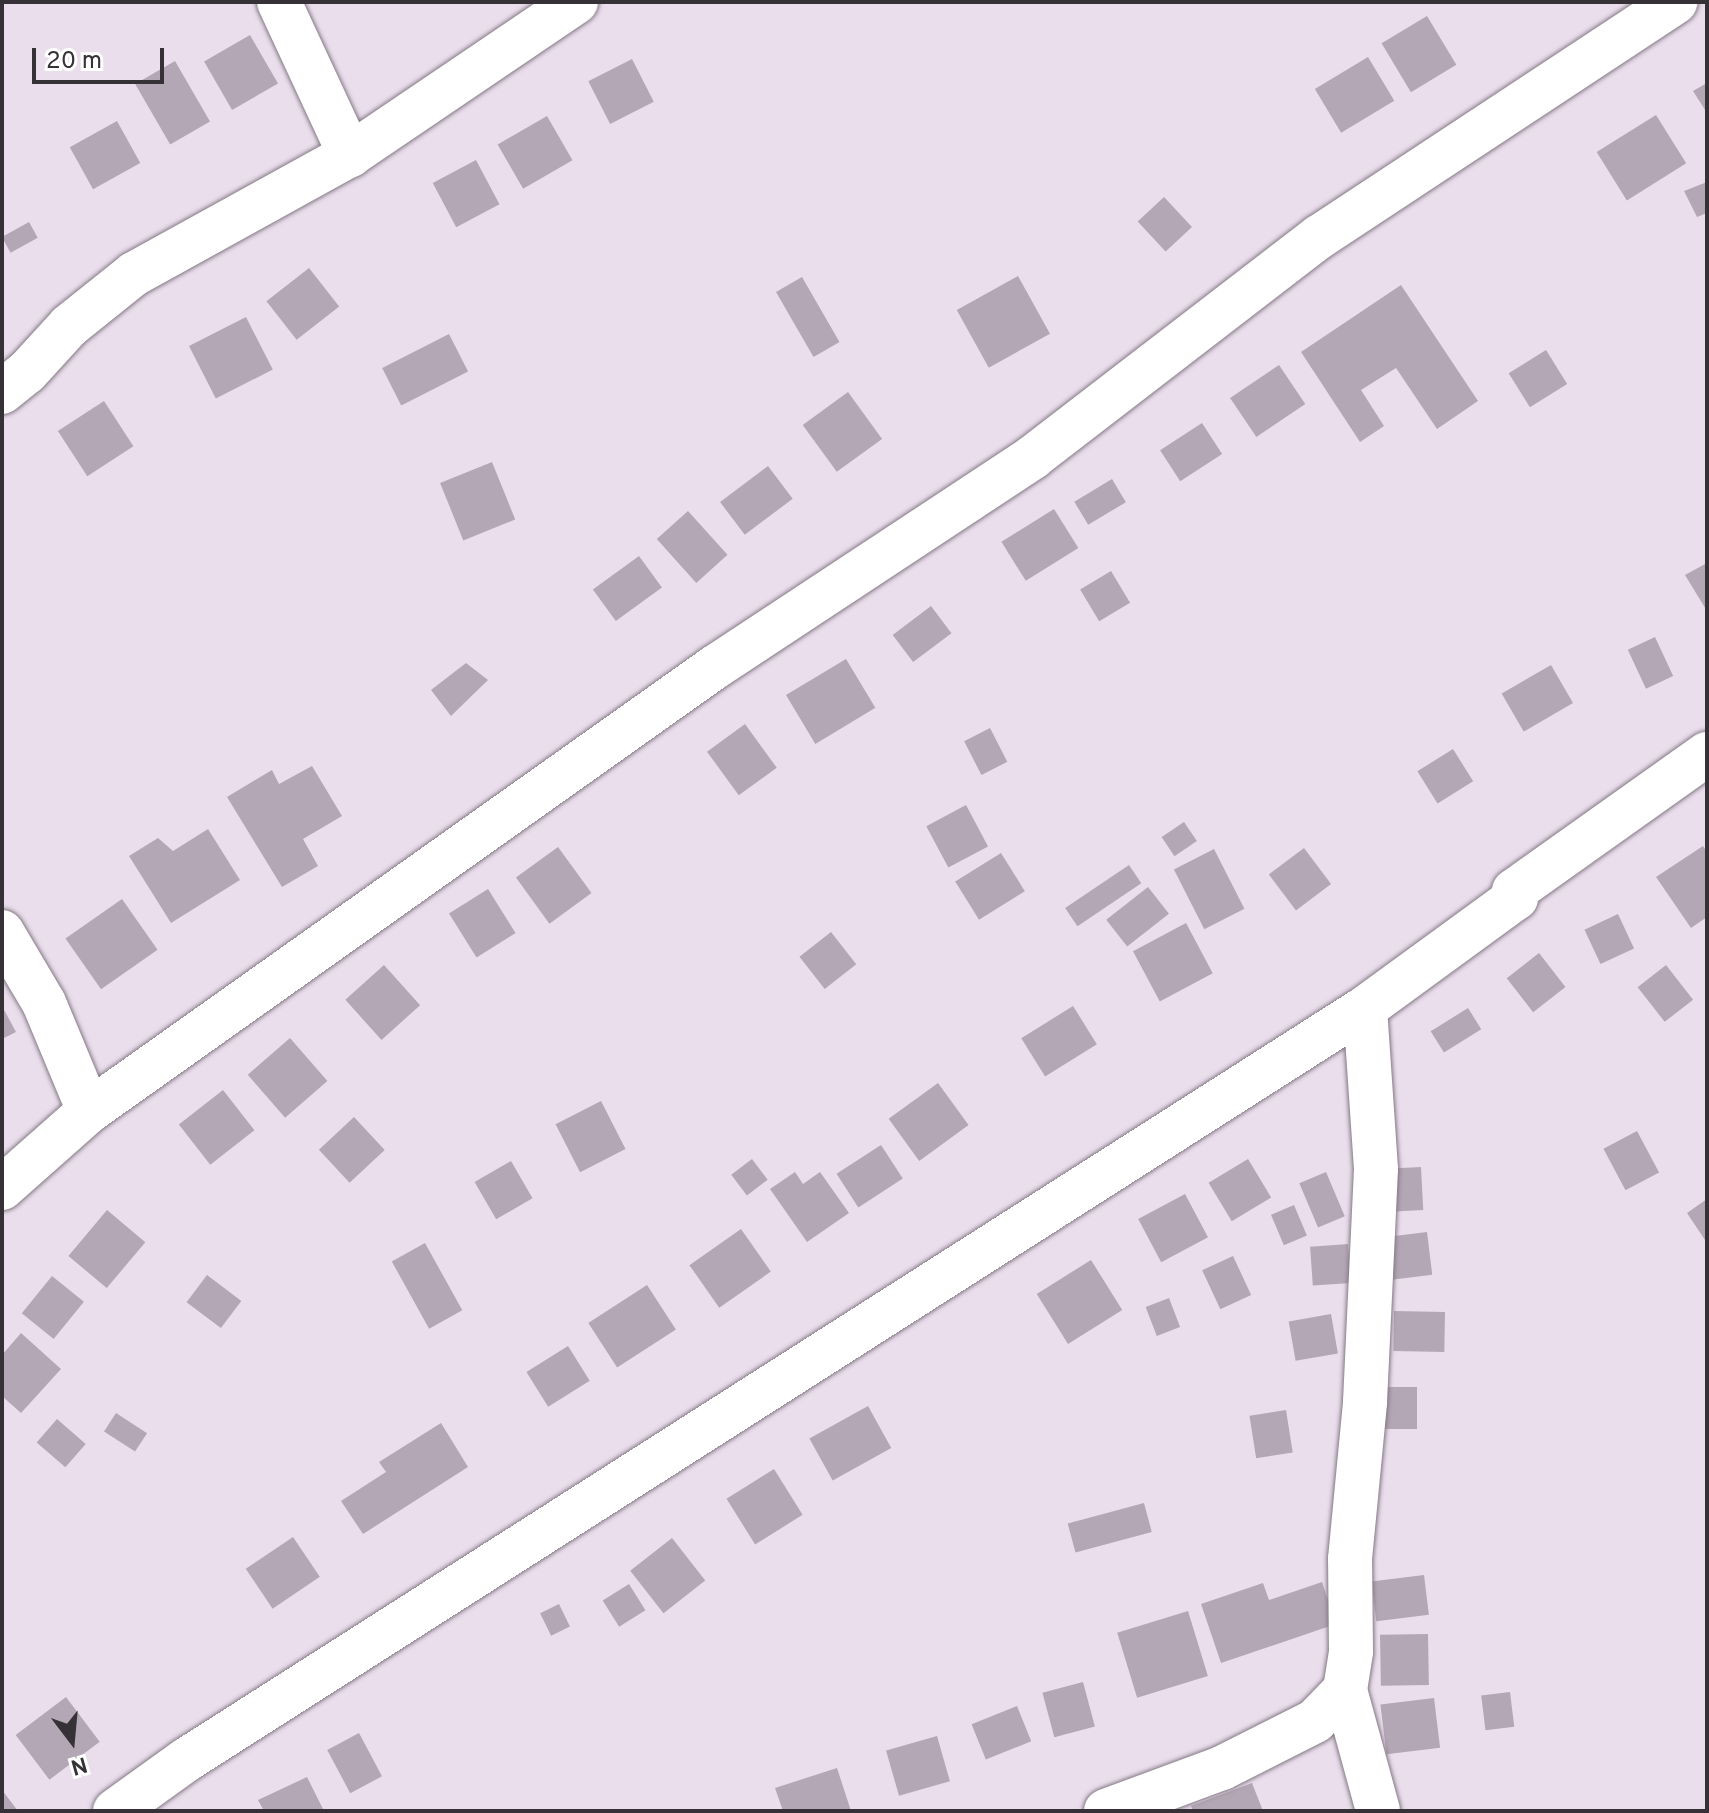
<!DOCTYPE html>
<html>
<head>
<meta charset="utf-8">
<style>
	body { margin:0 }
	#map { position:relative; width:1709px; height:1813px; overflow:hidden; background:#eadeec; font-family:Overpass,sans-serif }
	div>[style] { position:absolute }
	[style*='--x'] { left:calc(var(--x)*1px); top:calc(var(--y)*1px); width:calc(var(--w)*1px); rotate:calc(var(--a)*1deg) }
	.building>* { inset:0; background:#b4a7b5; transform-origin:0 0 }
	.roads { filter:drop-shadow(0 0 2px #847885) drop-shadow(0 0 2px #847885) }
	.street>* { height:44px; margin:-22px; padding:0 22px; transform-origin:22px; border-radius:22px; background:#fff }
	span { translate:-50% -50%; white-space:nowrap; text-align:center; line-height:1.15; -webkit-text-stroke:6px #fff; paint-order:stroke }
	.frame { position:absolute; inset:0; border:4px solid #363137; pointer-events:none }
	.north { position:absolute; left:32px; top:1701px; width:80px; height:80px; -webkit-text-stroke:6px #fff; paint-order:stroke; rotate:164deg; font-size:22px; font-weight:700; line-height:32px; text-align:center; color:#363137 }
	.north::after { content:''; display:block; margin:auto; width:28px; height:36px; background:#363137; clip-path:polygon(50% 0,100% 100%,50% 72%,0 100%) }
	.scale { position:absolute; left:32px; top:48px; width:132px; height:36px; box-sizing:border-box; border:4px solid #363137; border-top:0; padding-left:10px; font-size:24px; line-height:28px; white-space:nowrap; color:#363137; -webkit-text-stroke:6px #fff; paint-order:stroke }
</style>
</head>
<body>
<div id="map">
	<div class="building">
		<i style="left:1427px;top:16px;width:57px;height:53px;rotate:59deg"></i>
		<i style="left:250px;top:35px;width:56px;height:53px;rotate:60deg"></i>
		<i style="left:1368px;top:57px;width:51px;height:62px;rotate:59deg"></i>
		<i style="left:632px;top:59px;width:48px;height:49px;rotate:63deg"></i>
		<i style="left:175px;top:61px;width:70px;height:46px;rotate:60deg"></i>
		<i style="clip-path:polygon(1707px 83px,1707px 113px,1693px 91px)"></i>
		<i style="left:1656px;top:115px;width:57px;height:70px;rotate:58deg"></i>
		<i style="left:547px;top:116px;width:51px;height:57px;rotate:60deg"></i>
		<i style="left:117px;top:121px;width:48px;height:54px;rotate:61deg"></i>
		<i style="left:476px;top:160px;width:50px;height:49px;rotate:62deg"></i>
		<i style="clip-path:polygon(1707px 182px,1707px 213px,1697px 217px,1684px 191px)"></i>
		<i style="left:1164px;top:197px;width:41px;height:36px;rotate:47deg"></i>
		<i style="left:29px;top:222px;width:18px;height:31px;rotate:61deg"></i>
		<i style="left:309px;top:268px;width:49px;height:54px;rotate:52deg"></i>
		<i style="left:1018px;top:276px;width:66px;height:70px;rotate:61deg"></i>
		<i style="left:802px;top:277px;width:75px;height:30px;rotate:60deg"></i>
		<i style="clip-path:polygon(1401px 285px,1478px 401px,1437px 429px,1396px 368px,1361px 390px,1384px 426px,1360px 442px,1301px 352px)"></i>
		<i style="left:246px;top:317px;width:59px;height:64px;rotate:63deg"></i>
		<i style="left:449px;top:334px;width:42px;height:75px;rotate:63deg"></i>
		<i style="left:1546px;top:350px;width:40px;height:44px;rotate:58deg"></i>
		<i style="left:1279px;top:365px;width:47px;height:59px;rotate:56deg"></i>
		<i style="left:848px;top:392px;width:58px;height:56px;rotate:54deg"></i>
		<i style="left:104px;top:401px;width:54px;height:55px;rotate:57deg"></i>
		<i style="left:1202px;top:423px;width:37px;height:50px;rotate:57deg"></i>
		<i style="left:492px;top:462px;width:62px;height:56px;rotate:68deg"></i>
		<i style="left:768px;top:466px;width:41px;height:60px;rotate:53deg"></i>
		<i style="left:1112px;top:479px;width:27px;height:44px;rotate:59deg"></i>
		<i style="left:1054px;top:509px;width:46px;height:62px;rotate:58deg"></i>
		<i style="left:688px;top:511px;width:59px;height:42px;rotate:48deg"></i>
		<i style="left:639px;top:556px;width:39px;height:57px;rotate:54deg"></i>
		<i style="clip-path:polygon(1707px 563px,1707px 611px,1685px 575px)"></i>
		<i style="left:1111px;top:571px;width:37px;height:36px;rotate:59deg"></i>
		<i style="left:931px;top:606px;width:34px;height:48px;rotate:53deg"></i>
		<i style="left:1655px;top:637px;width:43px;height:30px;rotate:65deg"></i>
		<i style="left:846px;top:659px;width:57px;height:70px;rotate:59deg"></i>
		<i style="clip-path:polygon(466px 663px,488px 680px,451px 716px,431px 690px)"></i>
		<i style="left:1551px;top:665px;width:44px;height:57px;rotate:60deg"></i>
		<i style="left:745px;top:724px;width:54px;height:47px;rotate:54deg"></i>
		<i style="left:990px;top:728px;width:38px;height:29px;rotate:63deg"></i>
		<i style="left:1453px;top:749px;width:38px;height:42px;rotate:58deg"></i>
		<i style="clip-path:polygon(312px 766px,342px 816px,303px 839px,318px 866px,282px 887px,227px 797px,272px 770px,279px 784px)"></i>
		<i style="left:966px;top:805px;width:47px;height:45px;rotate:62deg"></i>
		<i style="left:1184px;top:822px;width:23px;height:27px;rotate:56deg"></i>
		<i style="clip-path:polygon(208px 829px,240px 880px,171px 923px,129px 856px,158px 838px,173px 851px)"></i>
		<i style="clip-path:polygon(1703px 846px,1707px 852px,1707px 917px,1691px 928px,1656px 877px)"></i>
		<i style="left:558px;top:847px;width:57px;height:52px;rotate:54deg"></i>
		<i style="left:1304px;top:848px;width:45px;height:44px;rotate:53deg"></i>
		<i style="left:1214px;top:849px;width:67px;height:45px;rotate:63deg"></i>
		<i style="left:1001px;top:853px;width:45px;height:54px;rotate:58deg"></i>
		<i style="left:1129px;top:865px;width:22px;height:77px;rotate:56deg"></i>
		<i style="left:1148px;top:887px;width:34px;height:53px;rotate:52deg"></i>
		<i style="left:488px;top:889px;width:52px;height:46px;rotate:58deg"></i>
		<i style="left:122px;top:899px;width:62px;height:69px;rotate:55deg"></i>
		<i style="left:1618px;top:914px;width:38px;height:37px;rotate:65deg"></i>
		<i style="left:1186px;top:923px;width:57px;height:60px;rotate:62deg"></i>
		<i style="left:831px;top:932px;width:41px;height:40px;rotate:52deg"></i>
		<i style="left:1539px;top:953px;width:43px;height:41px;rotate:52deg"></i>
		<i style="left:384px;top:965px;width:54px;height:52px;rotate:48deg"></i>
		<i style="left:1666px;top:965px;width:44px;height:36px;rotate:52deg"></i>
		<i style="clip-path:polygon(2px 1006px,16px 1032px,2px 1039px)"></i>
		<i style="left:1073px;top:1006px;width:45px;height:61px;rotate:58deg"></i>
		<i style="left:1468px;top:1008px;width:25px;height:44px;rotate:58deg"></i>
		<i style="left:290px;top:1038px;width:57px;height:56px;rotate:49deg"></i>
		<i style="left:938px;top:1083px;width:52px;height:61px;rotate:54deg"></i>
		<i style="left:223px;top:1090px;width:51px;height:56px;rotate:52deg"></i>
		<i style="left:601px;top:1101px;width:54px;height:51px;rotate:63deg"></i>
		<i style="left:354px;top:1117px;width:45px;height:48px;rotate:47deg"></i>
		<i style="left:1637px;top:1131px;width:47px;height:38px;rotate:62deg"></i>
		<i style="left:881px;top:1145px;width:40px;height:53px;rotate:57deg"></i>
		<i style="left:752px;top:1159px;width:26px;height:26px;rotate:53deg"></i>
		<i style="left:1248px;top:1159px;width:45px;height:46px;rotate:59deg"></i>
		<i style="left:511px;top:1161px;width:43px;height:42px;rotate:60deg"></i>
		<i style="left:1421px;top:1167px;width:43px;height:29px;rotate:87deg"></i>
		<i style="clip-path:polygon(795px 1172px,803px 1184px,820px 1172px,849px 1213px,807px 1242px,770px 1189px)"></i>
		<i style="left:1326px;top:1172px;width:48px;height:29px;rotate:67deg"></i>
		<i style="left:1185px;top:1194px;width:49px;height:53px;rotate:62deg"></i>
		<i style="clip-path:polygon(1707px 1199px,1707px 1243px,1687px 1213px)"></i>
		<i style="left:1294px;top:1205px;width:33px;height:25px;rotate:67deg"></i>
		<i style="left:107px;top:1210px;width:50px;height:60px;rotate:40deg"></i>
		<i style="left:741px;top:1229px;width:52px;height:63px;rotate:55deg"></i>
		<i style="left:1427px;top:1232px;width:43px;height:39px;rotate:83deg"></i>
		<i style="left:425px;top:1243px;width:77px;height:38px;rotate:61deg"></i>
		<i style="left:1348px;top:1244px;width:39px;height:38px;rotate:86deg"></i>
		<i style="left:1233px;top:1256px;width:43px;height:34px;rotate:65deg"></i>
		<i style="left:1091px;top:1260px;width:59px;height:64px;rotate:58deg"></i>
		<i style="left:207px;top:1275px;width:43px;height:34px;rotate:37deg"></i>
		<i style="left:52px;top:1276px;width:41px;height:48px;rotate:39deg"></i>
		<i style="left:647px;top:1285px;width:53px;height:70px;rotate:57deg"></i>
		<i style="left:1169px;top:1298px;width:31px;height:25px;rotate:69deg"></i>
		<i style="left:1394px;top:1311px;width:51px;height:40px;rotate:1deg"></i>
		<i style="left:1331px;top:1314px;width:40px;height:43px;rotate:80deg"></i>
		<i style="clip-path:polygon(21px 1333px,61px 1369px,21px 1413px,2px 1396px,2px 1355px)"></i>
		<i style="left:568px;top:1346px;width:41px;height:49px;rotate:58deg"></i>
		<i style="left:1385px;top:1387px;width:32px;height:42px"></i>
		<i style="left:868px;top:1406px;width:48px;height:67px;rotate:61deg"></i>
		<i style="left:1286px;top:1410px;width:43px;height:37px;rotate:81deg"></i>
		<i style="left:116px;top:1413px;width:37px;height:22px;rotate:33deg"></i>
		<i style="left:57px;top:1419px;width:38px;height:31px;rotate:41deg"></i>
		<i style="clip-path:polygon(441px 1423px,468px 1467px,363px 1534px,341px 1501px,386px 1472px,379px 1462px)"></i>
		<i style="left:774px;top:1469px;width:54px;height:56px;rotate:58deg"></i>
		<i style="left:1144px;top:1503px;width:30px;height:79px;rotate:75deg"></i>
		<i style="left:293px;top:1537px;width:48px;height:57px;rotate:56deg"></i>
		<i style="left:672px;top:1538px;width:54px;height:53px;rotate:52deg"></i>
		<i style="left:1424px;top:1575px;width:40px;height:53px;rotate:83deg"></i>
		<i style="clip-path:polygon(1322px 1582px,1336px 1624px,1221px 1663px,1201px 1604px,1263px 1583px,1269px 1600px)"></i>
		<i style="left:629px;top:1584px;width:31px;height:31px;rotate:58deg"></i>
		<i style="left:559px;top:1604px;width:25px;height:21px;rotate:64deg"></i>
		<i style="left:1188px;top:1611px;width:68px;height:74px;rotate:73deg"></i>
		<i style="left:1428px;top:1634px;width:51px;height:48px;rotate:89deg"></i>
		<i style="left:1083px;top:1682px;width:46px;height:42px;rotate:75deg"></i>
		<i style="left:1510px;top:1692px;width:35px;height:29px;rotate:83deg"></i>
		<i style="left:66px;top:1697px;width:56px;height:63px;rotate:53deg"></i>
		<i style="left:1434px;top:1698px;width:50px;height:54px;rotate:83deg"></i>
		<i style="left:1017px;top:1706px;width:38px;height:49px;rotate:68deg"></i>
		<i style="left:359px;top:1733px;width:49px;height:36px;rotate:62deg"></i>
		<i style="left:937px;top:1736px;width:47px;height:53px;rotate:74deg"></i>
		<i style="clip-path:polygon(837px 1768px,851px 1811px,783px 1811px,775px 1788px)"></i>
		<i style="clip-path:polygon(307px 1777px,324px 1811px,264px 1811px,258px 1800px)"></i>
		<i style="clip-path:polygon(1252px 1783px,1263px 1811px,1193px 1811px,1191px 1806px)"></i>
		<i style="clip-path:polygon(2px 1790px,18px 1811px,2px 1811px)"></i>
	</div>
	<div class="roads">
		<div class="street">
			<i style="--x:279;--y:2;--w:169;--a:65.1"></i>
			<i style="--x:2;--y:392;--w:32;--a:-39"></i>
			<i style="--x:27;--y:372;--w:62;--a:-47.6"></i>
			<i style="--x:69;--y:326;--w:83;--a:-38.7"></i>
			<i style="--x:134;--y:274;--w:247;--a:-28.9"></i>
			<i style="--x:350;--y:155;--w:273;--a:-34.1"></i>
			<i style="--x:2;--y:932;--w:82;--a:59.4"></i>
			<i style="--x:44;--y:1003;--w:117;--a:67.4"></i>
			<i style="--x:2;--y:1188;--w:116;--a:-41.5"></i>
			<i style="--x:89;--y:1111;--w:767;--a:-35.35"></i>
			<i style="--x:715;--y:667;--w:381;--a:-33.4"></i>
			<i style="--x:1033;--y:457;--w:361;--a:-37.6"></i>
			<i style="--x:1319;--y:237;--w:427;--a:-33.4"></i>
			<i style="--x:1345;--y:1690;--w:125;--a:74.7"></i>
			<i style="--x:115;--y:1811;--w:87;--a:-35.7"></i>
			<i style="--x:186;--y:1760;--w:1398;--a:-32.53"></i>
			<i style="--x:1365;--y:1008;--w:187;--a:-36.1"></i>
			<i style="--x:1516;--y:898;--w:7;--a:-106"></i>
			<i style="--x:1514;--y:891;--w:237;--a:-35.4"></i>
			<i style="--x:1106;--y:1811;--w:124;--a:-20.3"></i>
			<i style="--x:1222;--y:1768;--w:104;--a:-26.8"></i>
			<i style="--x:1315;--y:1721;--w:43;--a:-45.9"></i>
			<i style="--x:1345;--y:1690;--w:39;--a:-81"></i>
			<i style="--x:1351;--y:1651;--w:92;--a:-90.6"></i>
			<i style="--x:1350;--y:1559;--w:158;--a:-84.5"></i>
			<i style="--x:1365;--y:1402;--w:233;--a:-87.3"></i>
			<i style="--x:1376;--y:1169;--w:161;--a:-93.9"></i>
		</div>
	</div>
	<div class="frame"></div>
	<div class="north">N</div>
	<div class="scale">20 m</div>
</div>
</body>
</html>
